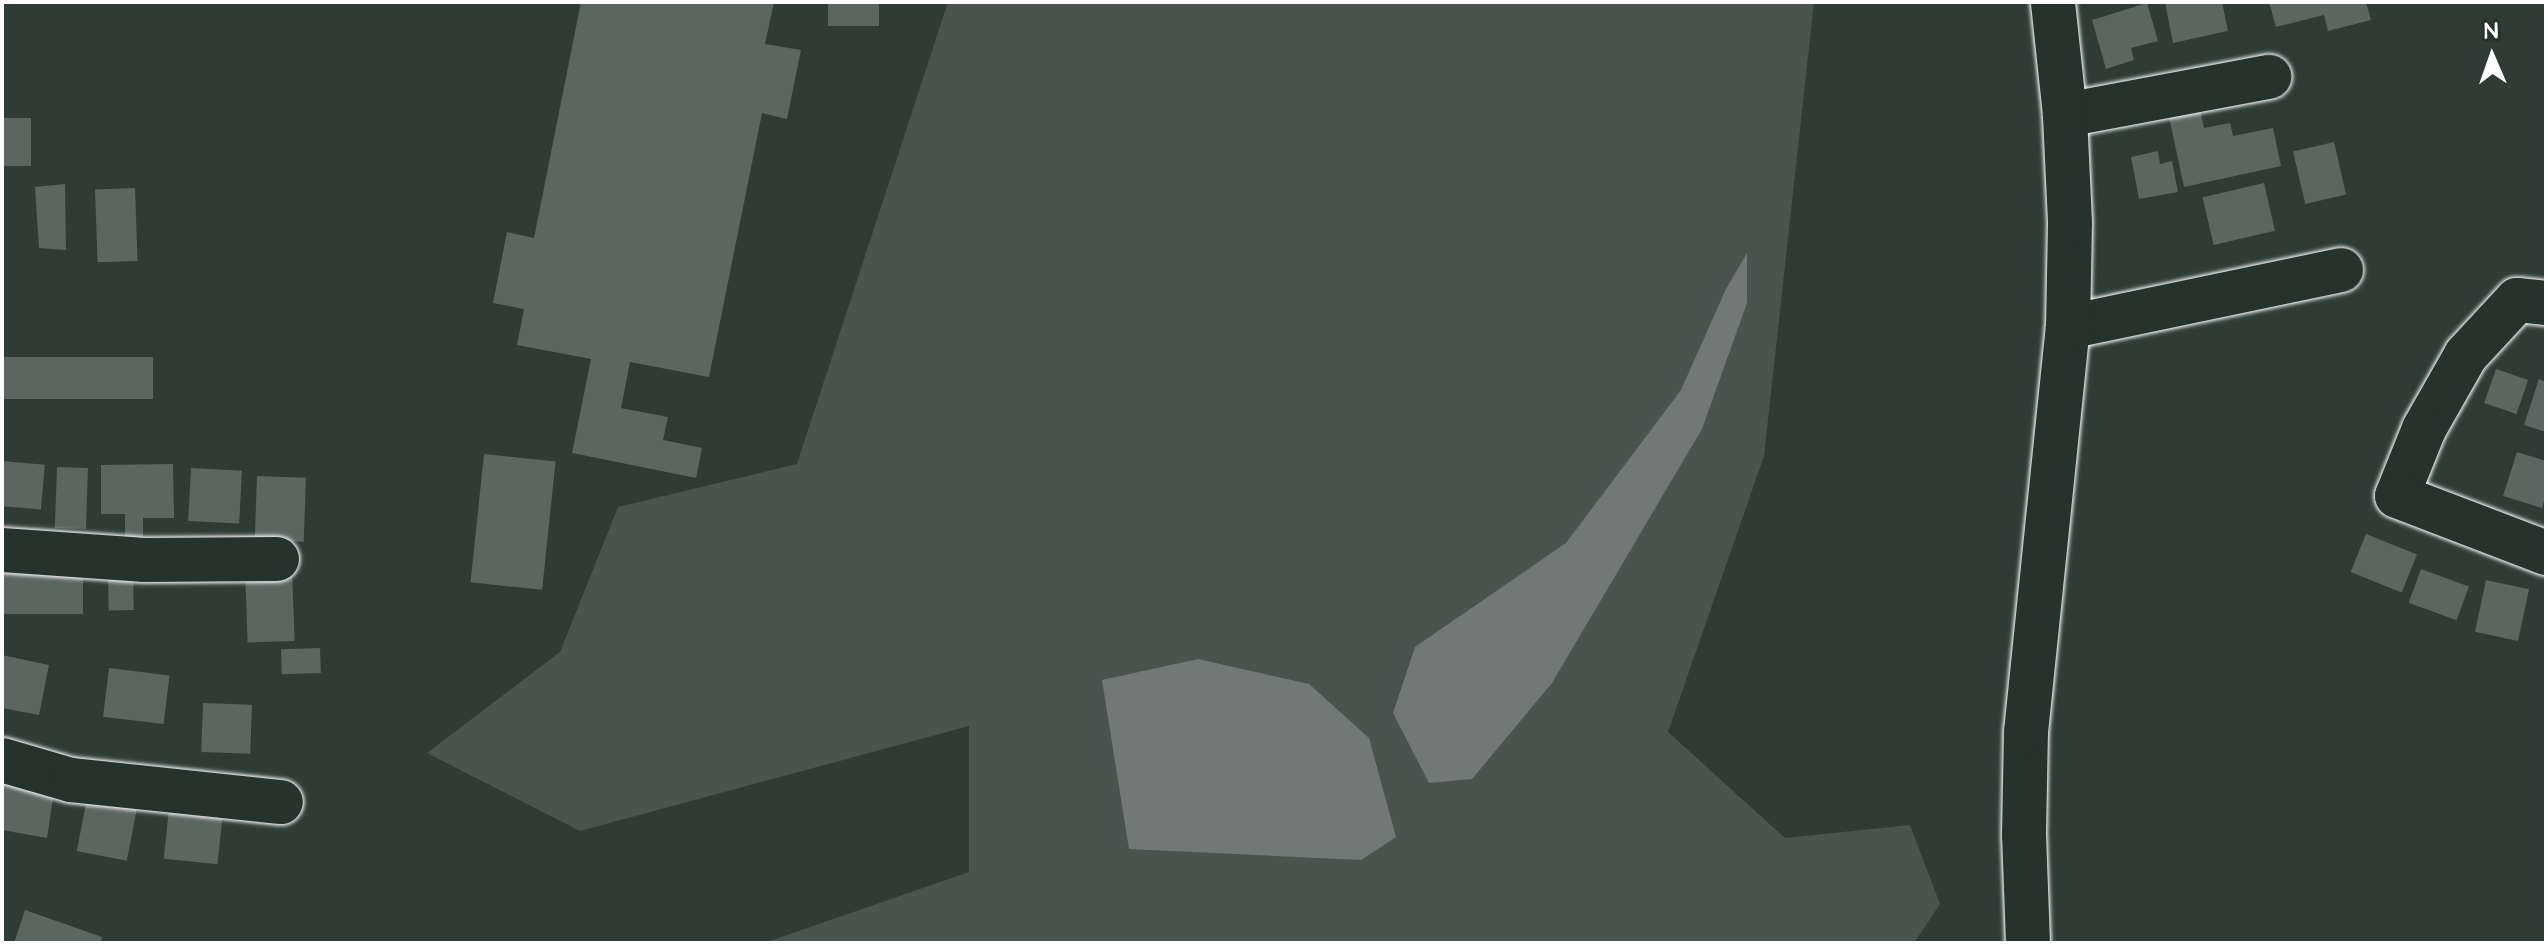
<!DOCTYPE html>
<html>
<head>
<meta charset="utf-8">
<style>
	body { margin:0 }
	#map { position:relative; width:2548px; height:945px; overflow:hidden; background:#2f3b35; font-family:"Architects Daughter",sans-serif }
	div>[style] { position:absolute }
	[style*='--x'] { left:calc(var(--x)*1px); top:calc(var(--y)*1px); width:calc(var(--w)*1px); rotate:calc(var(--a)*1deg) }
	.green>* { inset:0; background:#4a544f }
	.water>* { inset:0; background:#707975 }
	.building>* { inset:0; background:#5b6661; transform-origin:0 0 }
	.roads { filter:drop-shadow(0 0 2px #fff) drop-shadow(0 0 2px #fff) }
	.minor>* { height:44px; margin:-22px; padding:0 22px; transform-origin:22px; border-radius:22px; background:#26332d }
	span { translate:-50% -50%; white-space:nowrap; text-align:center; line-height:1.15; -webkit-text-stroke:8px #26332d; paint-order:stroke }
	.frame { position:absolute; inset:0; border:4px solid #fff; pointer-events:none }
	.north { position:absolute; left:2452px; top:16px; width:80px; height:80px; -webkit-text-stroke:6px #26332d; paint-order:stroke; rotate:358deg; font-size:22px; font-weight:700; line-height:32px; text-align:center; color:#fff }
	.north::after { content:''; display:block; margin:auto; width:28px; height:36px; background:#fff; clip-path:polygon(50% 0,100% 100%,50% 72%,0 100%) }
</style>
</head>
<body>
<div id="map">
	<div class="green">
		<i style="clip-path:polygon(948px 2px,1814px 2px,1764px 456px,1668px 732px,1785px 838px,1910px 825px,1940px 904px,1914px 943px,764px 943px,969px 872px,969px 726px,580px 831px,427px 753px,560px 652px,618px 507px,797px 464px)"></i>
	</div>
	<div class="water">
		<i style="clip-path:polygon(1747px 253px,1747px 303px,1702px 429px,1552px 683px,1472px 779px,1429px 783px,1393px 713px,1415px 647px,1566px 543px,1681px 390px,1726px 289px)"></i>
		<i style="clip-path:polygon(1198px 659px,1309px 684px,1369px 738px,1396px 837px,1361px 860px,1129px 849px,1102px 680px)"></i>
	</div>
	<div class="building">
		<i style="clip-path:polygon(581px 2px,774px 2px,765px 44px,801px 50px,787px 119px,762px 113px,709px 377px,630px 362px,621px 408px,668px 417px,663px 440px,702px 448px,696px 478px,572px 453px,591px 359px,517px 345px,524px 309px,493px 303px,507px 232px,534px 238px)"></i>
		<i style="left:828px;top:2px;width:51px;height:24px"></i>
		<i style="clip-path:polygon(2165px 2px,2222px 2px,2228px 31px,2173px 43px)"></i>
		<i style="clip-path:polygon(2269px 2px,2366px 2px,2371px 20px,2328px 31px,2324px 15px,2276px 27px)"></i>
		<i style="clip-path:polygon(2147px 3px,2158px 41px,2131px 48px,2134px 60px,2106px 69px,2092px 20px)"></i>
		<i style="clip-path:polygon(2200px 110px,2204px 128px,2230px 123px,2233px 136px,2273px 128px,2281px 166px,2184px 187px,2169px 117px)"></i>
		<i style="left:2px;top:118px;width:29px;height:48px"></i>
		<i style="left:2334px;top:142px;width:54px;height:42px;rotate:77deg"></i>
		<i style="clip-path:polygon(2158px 151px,2160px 164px,2172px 161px,2178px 192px,2139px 199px,2131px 157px)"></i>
		<i style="left:2264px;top:183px;width:49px;height:63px;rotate:77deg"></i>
		<i style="clip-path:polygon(65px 184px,66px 250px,39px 248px,35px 187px)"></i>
		<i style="left:135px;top:188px;width:73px;height:40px;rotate:88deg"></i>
		<i style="left:2px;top:357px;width:151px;height:42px"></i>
		<i style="left:2496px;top:369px;width:34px;height:36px;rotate:19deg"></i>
		<i style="clip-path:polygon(2539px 379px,2546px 382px,2546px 432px,2524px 425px)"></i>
		<i style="clip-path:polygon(2517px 452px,2546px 461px,2546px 494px,2542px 508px,2503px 496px)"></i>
		<i style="left:484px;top:454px;width:72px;height:129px;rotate:6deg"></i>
		<i style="left:2px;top:461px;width:43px;height:45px;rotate:5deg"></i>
		<i style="clip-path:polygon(173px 464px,174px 518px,143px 518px,143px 538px,125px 538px,125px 514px,101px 514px,101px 465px)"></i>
		<i style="left:57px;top:467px;width:31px;height:61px;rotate:2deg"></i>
		<i style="left:191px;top:468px;width:51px;height:53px;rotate:3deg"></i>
		<i style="left:257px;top:476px;width:49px;height:64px;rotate:2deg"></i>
		<i style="left:2366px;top:534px;width:55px;height:41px;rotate:22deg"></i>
		<i style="left:2px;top:567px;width:81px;height:47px"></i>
		<i style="left:292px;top:568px;width:73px;height:47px;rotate:88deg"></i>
		<i style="left:2421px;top:569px;width:51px;height:36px;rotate:20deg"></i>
		<i style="left:133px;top:570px;width:40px;height:25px;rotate:89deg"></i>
		<i style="left:2486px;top:580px;width:44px;height:53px;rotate:12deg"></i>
		<i style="left:320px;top:648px;width:25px;height:39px;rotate:88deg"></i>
		<i style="clip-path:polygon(2px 655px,49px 665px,39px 715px,2px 708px)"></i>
		<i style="left:109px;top:668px;width:61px;height:49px;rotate:7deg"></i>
		<i style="left:203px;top:703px;width:49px;height:49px;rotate:2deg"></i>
		<i style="clip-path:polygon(2px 783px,54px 792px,47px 838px,2px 830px)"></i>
		<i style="left:88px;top:793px;width:51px;height:59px;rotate:11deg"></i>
		<i style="left:169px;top:809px;width:54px;height:50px;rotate:6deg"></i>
		<i style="clip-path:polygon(25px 910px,102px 937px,100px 943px,14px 943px)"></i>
	</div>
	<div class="roads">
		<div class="minor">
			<i style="--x:2065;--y:115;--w:208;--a:-10.6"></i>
			<i style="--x:2546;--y:303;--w:29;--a:-174"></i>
			<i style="--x:2517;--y:300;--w:75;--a:132.8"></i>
			<i style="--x:2466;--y:355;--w:85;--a:119.6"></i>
			<i style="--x:2424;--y:429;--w:72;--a:111.9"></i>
			<i style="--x:2397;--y:496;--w:160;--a:20.9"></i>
			<i style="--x:2068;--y:327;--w:279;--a:-11.8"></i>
			<i style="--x:2;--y:550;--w:143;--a:4"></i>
			<i style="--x:145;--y:560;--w:132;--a:-0.4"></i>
			<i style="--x:2;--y:760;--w:72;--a:16.2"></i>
			<i style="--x:71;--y:780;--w:211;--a:6"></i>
			<i style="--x:2028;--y:943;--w:108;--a:-92.1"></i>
			<i style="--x:2024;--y:835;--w:103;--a:-88.9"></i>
			<i style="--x:2026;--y:732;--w:407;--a:-84.1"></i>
			<i style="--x:2068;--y:327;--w:105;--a:-88.9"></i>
			<i style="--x:2070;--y:222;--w:107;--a:-92.7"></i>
			<i style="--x:2065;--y:115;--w:114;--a:-96.1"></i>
		</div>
	</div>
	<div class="frame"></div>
	<div class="north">N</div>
</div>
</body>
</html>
